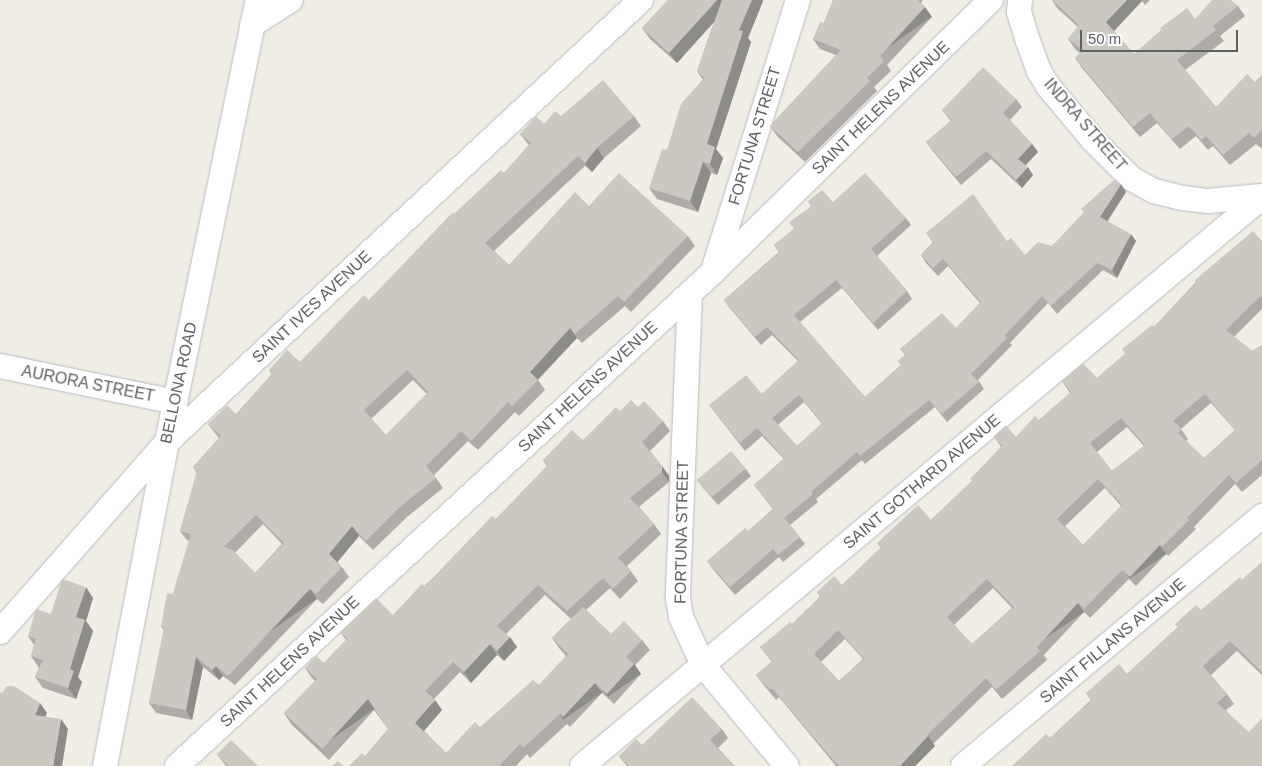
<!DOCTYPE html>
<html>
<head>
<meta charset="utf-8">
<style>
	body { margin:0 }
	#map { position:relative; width:1262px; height:766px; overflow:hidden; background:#f0eee5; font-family:Helvetica,sans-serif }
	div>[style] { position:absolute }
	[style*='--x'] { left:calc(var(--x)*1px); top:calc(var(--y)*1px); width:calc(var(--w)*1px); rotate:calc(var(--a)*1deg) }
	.roads { filter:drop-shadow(0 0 1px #b7bbc0) drop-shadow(0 0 1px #b7bbc0) }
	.minor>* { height:24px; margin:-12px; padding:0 12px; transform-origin:12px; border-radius:12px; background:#fff }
	.wall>* { inset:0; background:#afaca7 }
	.shaded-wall>* { inset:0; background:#8e8c88; transform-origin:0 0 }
	.building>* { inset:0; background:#cbc8c2; transform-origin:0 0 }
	span { translate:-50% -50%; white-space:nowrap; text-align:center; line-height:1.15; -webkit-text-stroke:4px #fff; paint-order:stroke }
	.street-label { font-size:16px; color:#5c6166 }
	.scale { position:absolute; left:1080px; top:30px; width:158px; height:22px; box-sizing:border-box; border:2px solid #5c6166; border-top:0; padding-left:6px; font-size:15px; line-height:18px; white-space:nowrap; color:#5c6166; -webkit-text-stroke:4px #fff; paint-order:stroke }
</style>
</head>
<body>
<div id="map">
	<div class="roads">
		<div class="minor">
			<i style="--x:1020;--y:0;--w:12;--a:95"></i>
			<i style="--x:1019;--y:12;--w:30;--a:73"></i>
			<i style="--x:1028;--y:41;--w:32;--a:70"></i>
			<i style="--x:1039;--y:71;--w:17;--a:59"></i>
			<i style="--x:1048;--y:86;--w:70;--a:50.2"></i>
			<i style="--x:1093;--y:140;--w:55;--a:45"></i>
			<i style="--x:1132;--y:179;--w:25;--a:29"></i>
			<i style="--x:1154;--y:191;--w:30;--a:14"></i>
			<i style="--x:1183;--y:198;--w:25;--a:7"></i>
			<i style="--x:1208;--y:201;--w:54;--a:-5.3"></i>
			<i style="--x:252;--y:25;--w:46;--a:-32.7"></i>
			<i style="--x:714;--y:268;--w:281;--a:-72.6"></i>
			<i style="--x:690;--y:293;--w:305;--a:92.3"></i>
			<i style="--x:678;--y:598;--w:19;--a:81"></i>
			<i style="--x:681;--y:617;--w:53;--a:65.4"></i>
			<i style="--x:703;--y:665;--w:131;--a:50.3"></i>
			<i style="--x:0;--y:366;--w:179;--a:11.6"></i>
			<i style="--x:0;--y:632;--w:253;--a:-48.7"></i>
			<i style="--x:167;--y:442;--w:648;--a:-43"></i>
			<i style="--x:105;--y:766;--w:330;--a:-79.2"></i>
			<i style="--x:167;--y:442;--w:451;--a:-78.4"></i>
			<i style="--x:177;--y:766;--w:729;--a:-42.66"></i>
			<i style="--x:713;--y:272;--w:389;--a:-44.4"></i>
			<i style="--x:582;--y:766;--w:887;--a:-39.92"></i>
			<i style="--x:963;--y:766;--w:390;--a:-39.9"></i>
		</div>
	</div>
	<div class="wall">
		<i style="clip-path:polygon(668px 0,762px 0,763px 1px,748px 38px,751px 42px,716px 149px,723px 158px,717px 175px,711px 173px,698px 212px,657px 199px,649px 188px,667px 150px,703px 80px,697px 71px,714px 22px,677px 63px,650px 39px,642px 28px)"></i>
		<i style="clip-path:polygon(833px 0,923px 0,921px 3px,932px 17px,887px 65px,891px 71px,874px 87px,877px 91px,805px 162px,777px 136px,770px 126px,836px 55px,820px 49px,813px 39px,824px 23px)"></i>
		<i style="clip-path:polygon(1052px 0,1150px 0,1145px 5px,1142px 1px,1114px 31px,1134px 54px,1195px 19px,1238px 6px,1245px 16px,1220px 36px,1224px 41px,1185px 70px,1216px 107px,1255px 82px,1262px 75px,1262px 147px,1261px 148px,1256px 144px,1230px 165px,1213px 146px,1208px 150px,1196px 136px,1180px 149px,1157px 123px,1140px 137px,1082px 68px,1075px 58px,1080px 53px,1075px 49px,1068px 39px,1078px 27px,1057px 8px)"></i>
		<i style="clip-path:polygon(1016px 99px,1022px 107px,1010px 120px,1032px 144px,1038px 152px,1025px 165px,1033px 175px,1022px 188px,991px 159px,961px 185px,932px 150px,926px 142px,951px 121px,942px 110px)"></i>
		<i style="clip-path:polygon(evenodd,561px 116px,634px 116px,641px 126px,604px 158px,592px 172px,585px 166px,494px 251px,509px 265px,589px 206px,688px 236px,695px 246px,631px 312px,625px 306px,582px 343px,577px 338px,538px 380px,545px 390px,519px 416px,515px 412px,478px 450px,468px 441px,434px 475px,443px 488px,407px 517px,373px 550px,359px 536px,337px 562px,342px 567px,349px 577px,323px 604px,317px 599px,235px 685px,223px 676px,219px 680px,203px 667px,192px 720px,156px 713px,149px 703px,164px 631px,161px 626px,173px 594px,189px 541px,187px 540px,180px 531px,197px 473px,193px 467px,219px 438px,215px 433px,208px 424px,236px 414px,272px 374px,269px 370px,300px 362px,369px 300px,454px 214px,504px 173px,529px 145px,520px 134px,561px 116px,413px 380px,427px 394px,386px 435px,371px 419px,413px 380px,561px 116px,263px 524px,282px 544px,255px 573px,235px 553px,263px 524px)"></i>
		<i style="clip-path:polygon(evenodd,1126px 192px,1107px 221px,1136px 241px,1117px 278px,1103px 270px,1057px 314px,1048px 303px,1010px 343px,1012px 345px,978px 380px,984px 389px,947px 422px,935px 407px,865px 464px,862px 460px,816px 499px,818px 502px,790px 525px,805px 544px,783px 562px,779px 557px,735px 595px,712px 568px,707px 561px,748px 531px,773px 509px,754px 485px,784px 459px,762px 436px,745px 451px,709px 405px,762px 394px,798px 361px,772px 335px,761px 345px,729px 307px,724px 300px,779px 252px,774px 245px,794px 229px,811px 206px,808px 201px,833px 202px,906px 218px,911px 225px,877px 256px,907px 291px,912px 299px,878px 330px,842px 288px,800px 322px,865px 397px,901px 365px,898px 361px,905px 355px,900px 349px,956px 328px,980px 303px,948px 266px,938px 276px,926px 263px,921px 255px,933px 242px,926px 233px,1007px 241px,1025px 255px,1052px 246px,1126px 192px,804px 402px,822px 424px,797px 446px,778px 425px,804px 402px)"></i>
		<i style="clip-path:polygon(evenodd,1262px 241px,1262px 309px,1234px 337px,1252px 351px,1262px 345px,1262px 475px,1242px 492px,1235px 484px,1194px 527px,1196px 529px,1168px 556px,1166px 554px,1136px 586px,1129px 579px,1090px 618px,1084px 612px,1044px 655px,1047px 660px,1002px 699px,992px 687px,933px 744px,935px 746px,915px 766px,836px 766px,779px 697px,776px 700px,763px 684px,756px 675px,772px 662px,760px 647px,792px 624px,820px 597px,817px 592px,842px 585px,881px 548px,877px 543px,931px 520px,972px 481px,1001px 447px,994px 436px,1016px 437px,1039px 420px,1070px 393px,1062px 381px,1097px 378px,1125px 354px,1154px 327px,1196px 282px,1195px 280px,1262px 241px,1211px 403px,1235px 430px,1204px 458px,1186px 441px,1188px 439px,1181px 429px,1211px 403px,1262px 241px,1127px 427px,1144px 446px,1112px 471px,1097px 452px,1127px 427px,1262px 241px,1105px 488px,1121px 506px,1083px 545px,1065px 526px,1105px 488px,1262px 241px,993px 588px,1012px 608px,972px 644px,954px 625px,993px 588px,1262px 241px,845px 639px,863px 659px,839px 681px,821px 662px,845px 639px)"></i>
		<i style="clip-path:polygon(evenodd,638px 407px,663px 421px,670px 431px,650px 451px,662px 466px,669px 476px,669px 482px,639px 507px,654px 524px,661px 534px,627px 566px,638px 581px,620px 599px,610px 588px,586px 610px,611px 634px,642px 640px,650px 650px,635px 665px,641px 674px,614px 704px,602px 693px,570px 727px,567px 724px,530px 758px,527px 754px,516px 766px,349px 766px,365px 756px,388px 729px,374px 710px,329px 760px,291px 724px,284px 713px,315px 681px,312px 678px,305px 668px,324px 663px,346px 640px,340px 632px,393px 615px,496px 519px,547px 466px,543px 460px,583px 440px,620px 411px,638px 407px,545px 595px,571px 619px,552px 638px,559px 648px,566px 656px,539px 685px,480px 727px,446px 753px,424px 731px,442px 710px,434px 699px,460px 672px,471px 683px,497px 655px,504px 661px,517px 647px,506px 634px,545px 595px)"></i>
		<i style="clip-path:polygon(746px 469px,751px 476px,718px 505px,703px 488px,698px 481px)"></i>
		<i style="clip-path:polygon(1262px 562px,1262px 675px,1237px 651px,1211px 675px,1227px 694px,1234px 704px,1226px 710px,1262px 766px,1050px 738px,1091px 700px,1086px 693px,1127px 674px,1178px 627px,1175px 624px,1201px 610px,1242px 580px)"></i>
		<i style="clip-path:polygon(93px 598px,86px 621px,93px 631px,78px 677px,82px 682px,76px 699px,43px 688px,35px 677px,39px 668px,31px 656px,34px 645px,28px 636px,51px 614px)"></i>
		<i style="clip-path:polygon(722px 729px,728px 738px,718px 748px,735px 766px,627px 766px,619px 756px,642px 745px)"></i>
		<i style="clip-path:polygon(217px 754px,258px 766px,226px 766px)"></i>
	</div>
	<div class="shaded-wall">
		<i style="clip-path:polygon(717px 0,731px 0,732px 2px,677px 63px,669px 53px)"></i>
		<i style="clip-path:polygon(752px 0,762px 0,763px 1px,748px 38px,751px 42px,716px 149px,723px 158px,717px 175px,710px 164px,707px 144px,739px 30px)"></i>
		<i style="clip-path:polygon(1127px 0,1141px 0,1142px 1px,1113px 32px,1106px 22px)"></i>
		<i style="left:925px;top:7px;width:12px;height:67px;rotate:55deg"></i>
		<i style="clip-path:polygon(1032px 144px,1038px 152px,1024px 167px,1018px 159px)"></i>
		<i style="clip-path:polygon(597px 148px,604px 158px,592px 172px,585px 163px)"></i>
		<i style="clip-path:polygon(703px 162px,711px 173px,698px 212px,690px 201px)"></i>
		<i style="clip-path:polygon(1028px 167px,1033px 175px,1022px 188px,1016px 180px)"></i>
		<i style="clip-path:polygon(1121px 184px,1126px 192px,1105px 225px,1100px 217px)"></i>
		<i style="clip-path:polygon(1131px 234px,1136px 241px,1117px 278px,1112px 270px)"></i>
		<i style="clip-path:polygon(570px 328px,577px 338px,536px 381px,530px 372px)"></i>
		<i style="clip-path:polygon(662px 466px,669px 476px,669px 482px,662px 472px)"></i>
		<i style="clip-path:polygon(352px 526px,359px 536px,336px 564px,329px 554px)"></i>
		<i style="left:1160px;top:545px;width:11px;height:44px;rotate:56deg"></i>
		<i style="clip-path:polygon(86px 587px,93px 598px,86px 621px,93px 631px,78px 677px,82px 682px,76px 699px,68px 688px,70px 669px,76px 617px)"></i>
		<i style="left:310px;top:589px;width:12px;height:120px;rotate:55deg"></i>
		<i style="left:1078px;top:603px;width:11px;height:60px;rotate:56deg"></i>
		<i style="clip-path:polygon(510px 637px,517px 647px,504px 661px,497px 651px)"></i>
		<i style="clip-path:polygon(490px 644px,497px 655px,471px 683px,464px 672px)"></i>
		<i style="clip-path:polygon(196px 657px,203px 667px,192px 720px,186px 710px)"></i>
		<i style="left:634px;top:664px;width:12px;height:40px;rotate:55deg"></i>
		<i style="clip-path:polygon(216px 666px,223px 676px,219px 680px,212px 670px)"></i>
		<i style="left:595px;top:683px;width:12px;height:47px;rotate:55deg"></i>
		<i style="left:368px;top:699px;width:12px;height:68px;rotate:55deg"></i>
		<i style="clip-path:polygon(435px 700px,442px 710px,422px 733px,415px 723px)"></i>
		<i style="clip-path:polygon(40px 703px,47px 713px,42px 725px,35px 715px)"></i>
		<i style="clip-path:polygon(61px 719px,68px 729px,62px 766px,53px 766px)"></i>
		<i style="clip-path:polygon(928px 736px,935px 746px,915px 766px,900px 766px)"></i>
	</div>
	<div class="building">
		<i style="clip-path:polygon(668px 0,717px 0,669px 53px,642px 28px)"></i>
		<i style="clip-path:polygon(722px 0,752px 0,739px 30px,743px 31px,707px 144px,715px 147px,710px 164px,703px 162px,690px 201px,649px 188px,662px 149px,667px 150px,681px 104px,704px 78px,697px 71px)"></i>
		<i style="clip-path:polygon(833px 0,918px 0,925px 7px,880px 56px,884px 61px,867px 78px,870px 81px,798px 152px,770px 126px,841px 50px,813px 39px,820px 22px,824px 23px)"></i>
		<i style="clip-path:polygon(1052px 0,1127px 0,1106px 22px,1134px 54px,1161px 30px,1160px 28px,1187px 8px,1195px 19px,1212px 0,1231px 0,1238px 6px,1213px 26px,1216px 30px,1177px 60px,1216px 107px,1247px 74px,1255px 82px,1262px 75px,1262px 130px,1254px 138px,1249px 133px,1223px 155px,1206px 136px,1201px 140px,1189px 126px,1172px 139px,1150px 113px,1133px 127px,1075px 58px,1083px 50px,1068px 39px,1079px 25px)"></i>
		<i style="clip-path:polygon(983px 67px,1016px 99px,1003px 113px,1032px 144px,1018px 159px,1028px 167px,1016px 180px,986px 151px,956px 177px,926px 142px,952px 120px,942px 110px)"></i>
		<i style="clip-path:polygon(evenodd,603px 80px,634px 116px,597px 148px,585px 163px,578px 156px,485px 243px,509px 265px,575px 192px,589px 206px,619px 173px,688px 236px,624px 302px,618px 296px,575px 334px,570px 328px,530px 372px,538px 380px,512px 406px,508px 402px,471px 441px,461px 431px,426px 466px,436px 478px,400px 507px,366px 541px,352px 526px,329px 554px,342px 567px,316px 594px,310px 589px,228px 676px,216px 666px,212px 670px,196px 657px,186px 710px,149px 703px,164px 627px,161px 626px,167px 593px,173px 594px,191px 534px,180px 531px,197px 471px,193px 467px,221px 436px,208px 424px,227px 405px,236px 414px,273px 373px,269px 370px,287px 350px,300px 362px,364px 295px,369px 300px,452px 213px,454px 214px,501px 170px,504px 173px,531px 143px,520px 134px,536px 116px,544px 124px,555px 111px,561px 116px,603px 80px,407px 370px,428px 392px,386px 435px,364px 410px,407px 370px,603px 80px,256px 515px,284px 543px,255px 573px,233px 550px,224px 547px,256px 515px)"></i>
		<i style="clip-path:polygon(evenodd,865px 173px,906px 218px,871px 249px,907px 291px,873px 323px,836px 280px,794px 315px,865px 397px,901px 365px,898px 361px,905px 355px,900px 349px,942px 313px,956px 328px,981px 302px,943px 259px,933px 268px,921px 255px,934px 242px,926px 233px,973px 194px,1007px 241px,1011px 238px,1025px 255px,1038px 242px,1052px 246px,1084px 212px,1081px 209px,1115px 179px,1121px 184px,1100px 217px,1131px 234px,1112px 270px,1097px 263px,1051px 306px,1042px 296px,1005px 335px,1007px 338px,971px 374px,979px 382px,942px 414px,929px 400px,860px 456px,857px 452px,811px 492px,813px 494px,784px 518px,800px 537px,778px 555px,773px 549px,730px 587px,707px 561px,745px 528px,748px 531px,774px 509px,754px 485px,784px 458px,757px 428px,740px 443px,709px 405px,746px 375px,762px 394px,799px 360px,767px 327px,755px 337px,724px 300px,780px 252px,774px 245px,794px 229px,789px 222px,812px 206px,808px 201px,822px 190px,833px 202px,865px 173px,799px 395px,822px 423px,797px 446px,772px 418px,799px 395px)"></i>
		<i style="clip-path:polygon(evenodd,1253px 231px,1262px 241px,1262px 299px,1260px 296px,1226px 330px,1252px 351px,1262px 345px,1262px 460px,1236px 483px,1229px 475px,1187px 518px,1189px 520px,1162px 547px,1160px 545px,1130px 577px,1122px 570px,1084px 609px,1078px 603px,1037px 647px,1040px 651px,996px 690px,986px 678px,927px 735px,928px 736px,900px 766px,839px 766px,833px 760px,772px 688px,770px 690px,756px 675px,772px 661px,760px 647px,790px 622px,792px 624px,821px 597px,817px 592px,834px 576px,842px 585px,881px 547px,877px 543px,918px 505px,931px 520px,972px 481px,970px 479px,1002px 446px,994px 436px,1006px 425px,1016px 437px,1035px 416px,1039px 420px,1071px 392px,1062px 381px,1083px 363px,1097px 378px,1125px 354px,1122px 349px,1152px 325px,1154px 327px,1197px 282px,1195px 280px,1253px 231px,1205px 394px,1235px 430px,1204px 458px,1178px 433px,1182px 429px,1173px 421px,1205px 394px,1253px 231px,1121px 418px,1145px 445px,1112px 471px,1090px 443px,1121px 418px,1253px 231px,1098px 479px,1122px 505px,1083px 545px,1057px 519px,1098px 479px,1253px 231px,987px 579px,1014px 607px,972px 644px,947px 617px,987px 579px,1253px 231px,838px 630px,864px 659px,839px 681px,814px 654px,838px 630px)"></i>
		<i style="clip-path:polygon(631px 400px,638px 407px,644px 401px,663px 421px,642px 442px,662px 466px,662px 472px,630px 498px,654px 524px,618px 558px,631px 571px,613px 589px,603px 578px,567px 611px,538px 585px,497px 626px,510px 637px,497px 651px,490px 644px,464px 672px,453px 662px,425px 691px,435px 700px,415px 723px,446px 753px,475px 722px,480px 727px,533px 680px,539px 685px,568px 654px,552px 638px,583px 607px,611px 634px,624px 621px,642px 640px,626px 657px,634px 664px,607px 694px,595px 683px,563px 717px,560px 714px,523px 748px,520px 744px,499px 766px,349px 766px,362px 753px,365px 756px,388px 729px,368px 699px,322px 749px,284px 713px,317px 679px,305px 668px,316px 656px,324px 663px,347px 639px,340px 632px,376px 598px,393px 615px,422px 584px,425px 586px,492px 516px,496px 519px,548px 465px,543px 460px,572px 430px,583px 440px,616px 407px,620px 411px)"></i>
		<i style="left:731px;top:451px;width:23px;height:45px;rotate:50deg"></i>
		<i style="clip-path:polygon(1262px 562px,1262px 672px,1230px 641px,1203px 666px,1227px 694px,1217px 703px,1249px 732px,1262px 718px,1262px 766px,1012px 766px,1046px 734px,1050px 738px,1092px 700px,1086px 693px,1119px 664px,1127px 674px,1178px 627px,1175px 624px,1196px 605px,1201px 610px,1240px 577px,1242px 580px)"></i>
		<i style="clip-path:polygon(62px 579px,86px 587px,76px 617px,85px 620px,70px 669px,74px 671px,68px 688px,35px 677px,43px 660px,31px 656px,36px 639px,28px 636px,36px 609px,51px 614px)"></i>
		<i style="clip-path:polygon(7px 686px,14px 686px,40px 703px,35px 715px,61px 719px,53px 766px,0 766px,0 692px,2px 693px)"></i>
		<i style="clip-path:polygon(692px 697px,722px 729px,710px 740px,735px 766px,629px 766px,619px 756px,636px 739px,642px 745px)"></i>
		<i style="clip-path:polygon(231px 740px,258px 766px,228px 766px,217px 754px)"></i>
		<i style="clip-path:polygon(338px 761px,343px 766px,332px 766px)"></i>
	</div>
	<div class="street-label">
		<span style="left:881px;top:108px;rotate:-44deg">SAINT HELENS AVENUE</span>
		<span style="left:1085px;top:125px;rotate:49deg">INDRA STREET</span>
		<span style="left:755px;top:136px;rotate:-73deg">FORTUNA STREET</span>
		<span style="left:312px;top:307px;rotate:-43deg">SAINT IVES AVENUE</span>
		<span style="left:179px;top:383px;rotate:-78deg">BELLONA ROAD</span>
		<span style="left:88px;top:384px;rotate:11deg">AURORA STREET</span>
		<span style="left:588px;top:387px;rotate:-43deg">SAINT HELENS AVENUE</span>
		<span style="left:922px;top:482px;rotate:-40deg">SAINT GOTHARD AVENUE</span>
		<span style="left:682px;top:532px;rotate:-89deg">FORTUNA STREET</span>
		<span style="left:1113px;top:641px;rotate:-40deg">SAINT FILLANS AVENUE</span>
		<span style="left:290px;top:662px;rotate:-43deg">SAINT HELENS AVENUE</span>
	</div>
	<div class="scale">50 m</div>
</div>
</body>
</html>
